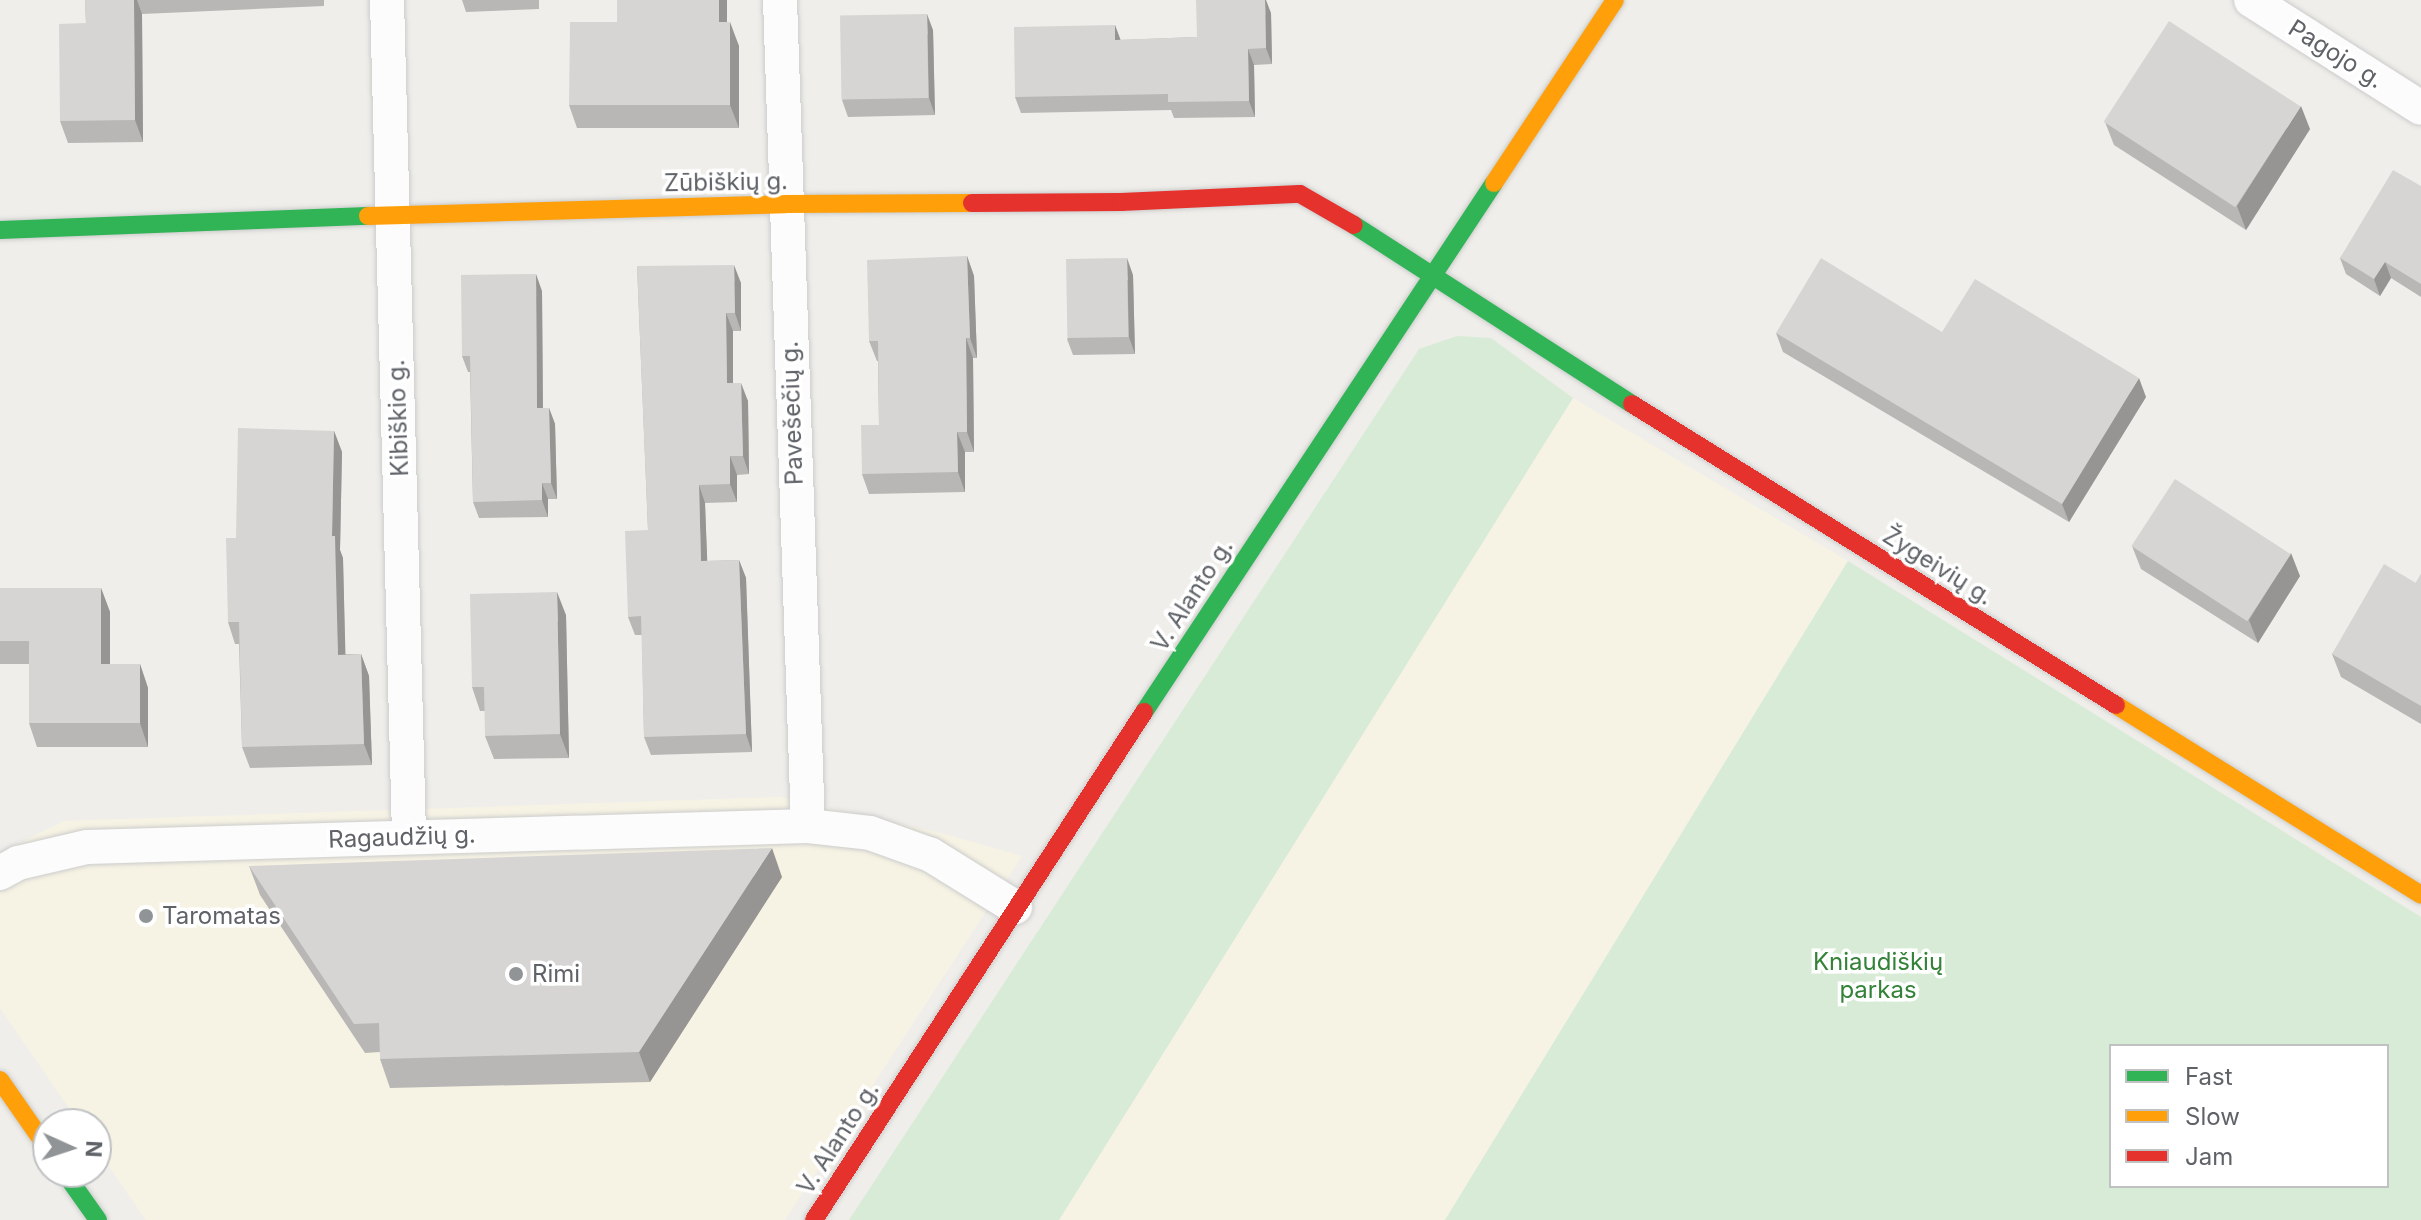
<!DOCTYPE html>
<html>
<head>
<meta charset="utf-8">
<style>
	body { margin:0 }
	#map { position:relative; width:2421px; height:1220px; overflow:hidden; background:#efeeea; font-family:Inter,sans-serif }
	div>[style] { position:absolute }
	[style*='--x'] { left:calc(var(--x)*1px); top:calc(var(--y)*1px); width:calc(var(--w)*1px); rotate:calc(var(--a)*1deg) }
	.commercial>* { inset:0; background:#f7f3e4 }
	.green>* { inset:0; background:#d8ebd6 }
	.roads { filter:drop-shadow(0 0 2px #cbcccc) drop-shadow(0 0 2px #cbcccc) }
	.street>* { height:34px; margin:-17px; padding:0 17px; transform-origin:17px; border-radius:17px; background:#fdfcfc }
	.fast>* { height:18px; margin:-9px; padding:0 9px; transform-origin:9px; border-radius:9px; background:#30b455 }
	.slow>* { height:18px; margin:-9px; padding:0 9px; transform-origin:9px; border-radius:9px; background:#ff9f0a }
	.jam>* { height:18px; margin:-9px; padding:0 9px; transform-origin:9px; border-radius:9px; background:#e5322d }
	.wall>* { inset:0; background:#b8b7b5 }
	.shaded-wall>* { inset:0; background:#969594 }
	.building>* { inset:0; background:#d6d5d3; transform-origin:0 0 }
	.dots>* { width:22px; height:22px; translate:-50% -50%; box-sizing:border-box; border:4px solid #fff; border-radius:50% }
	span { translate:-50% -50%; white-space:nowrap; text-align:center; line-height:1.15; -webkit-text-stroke:7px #fff; paint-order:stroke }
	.street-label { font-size:24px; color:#5f6368 }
	.poi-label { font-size:24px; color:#5f6368 }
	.left { translate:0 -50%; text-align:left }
	.park-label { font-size:24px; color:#348238 }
	.legend { position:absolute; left:2109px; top:1044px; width:280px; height:144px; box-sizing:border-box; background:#fff; border:2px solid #bfc1c3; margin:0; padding:10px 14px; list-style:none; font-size:24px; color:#5f6368 }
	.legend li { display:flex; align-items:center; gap:16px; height:40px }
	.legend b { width:40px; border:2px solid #bfc1c3 }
	.north { position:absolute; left:32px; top:1108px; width:80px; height:80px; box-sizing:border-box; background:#fff; border:2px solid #bfc1c3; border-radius:50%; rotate:93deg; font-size:22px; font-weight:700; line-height:32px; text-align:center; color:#5f6368 }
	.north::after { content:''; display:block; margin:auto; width:28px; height:36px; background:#919496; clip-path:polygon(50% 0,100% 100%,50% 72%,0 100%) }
</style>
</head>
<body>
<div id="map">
	<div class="commercial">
		<i style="clip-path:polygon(1573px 398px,1848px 561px,1445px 1220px,1059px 1220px)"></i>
		<i style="clip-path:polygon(780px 797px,937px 832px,1022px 856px,785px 1220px,146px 1220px,96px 1148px,96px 1124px,80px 1124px,0 1008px,0 853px,63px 821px)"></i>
	</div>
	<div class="green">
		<i style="clip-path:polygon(1457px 336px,1491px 338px,1573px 398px,1059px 1220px,849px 1220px,1419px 349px)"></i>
		<i style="clip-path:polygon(evenodd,1848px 561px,2421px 917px,2421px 1220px,1445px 1220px,1848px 561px,2111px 1046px,2387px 1046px,2387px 1186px,2111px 1186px,2111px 1046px)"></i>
	</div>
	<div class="roads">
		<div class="street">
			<i style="--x:387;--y:0;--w:836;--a:88.49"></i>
			<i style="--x:780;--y:0;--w:826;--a:88.06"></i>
			<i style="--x:2251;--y:0;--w:201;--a:32.4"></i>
			<i style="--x:0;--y:873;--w:21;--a:-29"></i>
			<i style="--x:18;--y:863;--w:71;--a:-13.1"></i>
			<i style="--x:87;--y:847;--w:721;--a:-1.67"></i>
			<i style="--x:808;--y:826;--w:62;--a:6.4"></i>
			<i style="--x:870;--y:833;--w:65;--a:19.8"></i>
			<i style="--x:931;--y:855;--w:99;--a:31.8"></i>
		</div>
		<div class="fast">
			<i style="--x:1354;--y:225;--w:331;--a:32.8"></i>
			<i style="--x:0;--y:230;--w:368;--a:-2.2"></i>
			<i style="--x:1144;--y:712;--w:634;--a:-56.51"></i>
			<i style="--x:64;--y:1172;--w:59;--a:54.7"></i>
		</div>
		<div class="slow">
			<i style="--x:1494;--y:183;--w:219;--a:-56.5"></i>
			<i style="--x:368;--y:216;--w:417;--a:-1.6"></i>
			<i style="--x:785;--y:204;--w:187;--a:-0.3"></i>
			<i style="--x:2116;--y:705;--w:359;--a:31.9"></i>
			<i style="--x:0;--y:1080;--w:84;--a:55.2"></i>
		</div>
		<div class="jam">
			<i style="--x:972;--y:203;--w:149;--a:-0.4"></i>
			<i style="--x:1121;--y:202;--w:179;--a:-2.6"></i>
			<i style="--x:1300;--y:194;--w:62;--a:29.9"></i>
			<i style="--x:1632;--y:404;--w:570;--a:31.88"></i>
			<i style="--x:814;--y:1220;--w:606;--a:-56.99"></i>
		</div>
	</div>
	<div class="wall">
		<i style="clip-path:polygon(85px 0,324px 0,324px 6px,142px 14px,143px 142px,68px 143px,60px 121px,86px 23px)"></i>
		<i style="clip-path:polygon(462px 0,539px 0,539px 9px,466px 12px)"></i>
		<i style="clip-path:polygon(1271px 13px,1272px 64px,1254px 65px,1255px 117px,1174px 118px,1171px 110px,1021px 113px,1015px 97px,1115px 25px,1120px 40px,1197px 37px)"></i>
		<i style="clip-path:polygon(727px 22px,739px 46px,739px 128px,577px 128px,569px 105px)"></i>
		<i style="clip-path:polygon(933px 30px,935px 115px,848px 117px,842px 100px)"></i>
		<i style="clip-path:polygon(2105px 122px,2310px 129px,2246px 230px,2114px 145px)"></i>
		<i style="clip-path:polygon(2421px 186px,2421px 297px,2391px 278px,2380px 296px,2346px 274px,2340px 258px)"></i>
		<i style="clip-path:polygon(967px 256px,974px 276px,977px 358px,973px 358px,974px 452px,965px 452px,965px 492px,869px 494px,862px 474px,879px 425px,878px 361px,877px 361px,869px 341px)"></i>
		<i style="clip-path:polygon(637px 266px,741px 283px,741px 331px,733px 331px,733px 383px,748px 401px,749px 474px,737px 475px,737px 502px,705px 503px,707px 561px,739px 560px,746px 578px,752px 752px,651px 755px,644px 737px,642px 635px,635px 635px,628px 617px,648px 530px)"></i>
		<i style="clip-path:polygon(1133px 275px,1135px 354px,1073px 355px,1067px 339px)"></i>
		<i style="clip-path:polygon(542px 291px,543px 408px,549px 408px,555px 424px,557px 499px,548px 499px,548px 517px,479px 518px,473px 502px,470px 372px,468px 372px,462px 356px)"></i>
		<i style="clip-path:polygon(1942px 332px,2146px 397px,2069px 522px,1783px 352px,1776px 333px)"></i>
		<i style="clip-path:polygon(334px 431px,342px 452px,340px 550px,343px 558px,345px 654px,361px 654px,369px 676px,372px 765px,250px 768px,242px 747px,239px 644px,235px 644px,228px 622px,236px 538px)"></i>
		<i style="clip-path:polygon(2132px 546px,2300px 576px,2258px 643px,2141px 569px)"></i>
		<i style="clip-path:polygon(2421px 574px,2421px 724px,2341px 677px,2332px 654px,2416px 583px)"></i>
		<i style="clip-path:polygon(0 588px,101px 588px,110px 612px,110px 664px,140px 664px,148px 688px,148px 747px,37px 747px,29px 723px,29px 664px,0 664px)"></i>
		<i style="clip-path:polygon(566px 615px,569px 758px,494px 759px,485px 736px,485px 711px,480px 711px,472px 687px)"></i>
		<i style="clip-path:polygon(249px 866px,782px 877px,650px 1082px,390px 1088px,380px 1059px,380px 1052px,365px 1053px,260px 895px)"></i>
	</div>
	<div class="shaded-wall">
		<i style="clip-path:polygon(134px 0,137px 0,142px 14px,143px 142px,135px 120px)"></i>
		<i style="clip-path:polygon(719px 0,727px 0,727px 46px,719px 22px)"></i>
		<i style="clip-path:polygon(1265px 0,1266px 0,1271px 13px,1272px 64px,1266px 48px)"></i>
		<i style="clip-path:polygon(927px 14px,933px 30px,935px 115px,929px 98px)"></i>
		<i style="clip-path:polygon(730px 22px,739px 46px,739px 128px,730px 105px)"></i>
		<i style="clip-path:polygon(1115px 25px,1121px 41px,1115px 40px)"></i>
		<i style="clip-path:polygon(1248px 49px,1254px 65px,1255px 117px,1249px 101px)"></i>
		<i style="clip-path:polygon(2301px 106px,2310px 129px,2246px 230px,2237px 206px)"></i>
		<i style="clip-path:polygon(967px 256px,974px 276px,977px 358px,970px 338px)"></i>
		<i style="clip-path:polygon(1127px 258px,1133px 275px,1135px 354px,1129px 337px)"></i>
		<i style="clip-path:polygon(2385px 262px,2391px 278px,2380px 296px,2374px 279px)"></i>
		<i style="clip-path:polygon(734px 265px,741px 283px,741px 331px,735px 313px)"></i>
		<i style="clip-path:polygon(536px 274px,542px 291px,543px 424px,537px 408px)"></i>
		<i style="clip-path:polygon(726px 313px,733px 331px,733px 401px,727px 383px)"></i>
		<i style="clip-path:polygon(966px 338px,973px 358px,974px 452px,967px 432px)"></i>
		<i style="clip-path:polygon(2139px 378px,2146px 397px,2069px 522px,2062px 504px)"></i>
		<i style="clip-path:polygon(741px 383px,748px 401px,749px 474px,743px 456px)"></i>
		<i style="clip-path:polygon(549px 408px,555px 424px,557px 499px,551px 483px)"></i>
		<i style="clip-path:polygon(334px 431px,342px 452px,340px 550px,343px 558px,346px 676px,338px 655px,332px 536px)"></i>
		<i style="clip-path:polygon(957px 432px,965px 452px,965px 492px,958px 472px)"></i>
		<i style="clip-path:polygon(730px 456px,737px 475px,737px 502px,730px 484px)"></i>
		<i style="clip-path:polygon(542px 483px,548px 499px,548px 517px,542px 500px)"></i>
		<i style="clip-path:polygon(699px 485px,705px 503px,708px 580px,701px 561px)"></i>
		<i style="clip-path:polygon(2291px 553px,2300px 576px,2258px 643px,2249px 620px)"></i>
		<i style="clip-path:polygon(739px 560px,746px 578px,752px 752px,746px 734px)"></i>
		<i style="clip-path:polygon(101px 588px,110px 612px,110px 687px,101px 664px)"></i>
		<i style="clip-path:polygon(557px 592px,566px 615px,569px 758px,560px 734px)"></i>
		<i style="clip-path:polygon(361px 654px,369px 676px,372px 765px,364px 744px)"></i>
		<i style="clip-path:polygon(140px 664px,148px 688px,148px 747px,140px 723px)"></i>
		<i style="clip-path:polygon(772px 848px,782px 877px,650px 1082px,639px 1052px)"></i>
	</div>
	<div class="building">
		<i style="clip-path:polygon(85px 0,134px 0,135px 120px,60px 121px,59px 24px,86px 23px)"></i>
		<i style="clip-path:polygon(617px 0,719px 0,719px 22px,730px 22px,730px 105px,569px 105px,570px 22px,617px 22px)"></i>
		<i style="clip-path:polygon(1196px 0,1265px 0,1266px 48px,1248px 49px,1249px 101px,1168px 102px,1168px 94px,1015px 97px,1014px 27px,1115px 25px,1115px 40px,1197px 37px)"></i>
		<i style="left:927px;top:14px;width:84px;height:87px;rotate:89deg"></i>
		<i style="left:2169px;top:21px;width:157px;height:120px;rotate:33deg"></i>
		<i style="clip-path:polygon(2393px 170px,2421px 186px,2421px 284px,2385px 262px,2374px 279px,2340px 258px)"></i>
		<i style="clip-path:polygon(967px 256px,970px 338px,966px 338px,967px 432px,957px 432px,958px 472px,862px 474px,861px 425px,879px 425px,878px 341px,869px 341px,867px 260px)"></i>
		<i style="left:1127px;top:258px;width:79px;height:61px;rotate:89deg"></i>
		<i style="clip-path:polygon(1821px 258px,1942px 332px,1975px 279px,2139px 378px,2062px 504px,1776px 333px)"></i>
		<i style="clip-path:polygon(734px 265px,735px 313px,726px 313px,727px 383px,741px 383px,743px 456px,730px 456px,730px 484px,699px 485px,701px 561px,739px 560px,746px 734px,644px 737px,641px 616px,628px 617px,625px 531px,648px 530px,637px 266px)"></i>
		<i style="clip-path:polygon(536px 274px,537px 408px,549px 408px,551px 483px,542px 483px,542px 500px,473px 502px,470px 356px,462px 356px,461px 275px)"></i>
		<i style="clip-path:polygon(238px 428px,334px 431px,332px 536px,335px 536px,338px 655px,361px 654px,364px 744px,242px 747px,239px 622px,228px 622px,226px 538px,236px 538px)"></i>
		<i style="left:2175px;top:479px;width:138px;height:80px;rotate:33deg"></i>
		<i style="clip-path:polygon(2384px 564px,2416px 583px,2421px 574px,2421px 706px,2332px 654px)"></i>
		<i style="clip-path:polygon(0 588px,101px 588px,101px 664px,140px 664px,140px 723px,29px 723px,29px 641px,0 641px)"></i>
		<i style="clip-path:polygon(557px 592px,560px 734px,485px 736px,484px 687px,472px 687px,470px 594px)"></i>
		<i style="clip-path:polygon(772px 848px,639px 1052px,380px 1059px,379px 1023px,354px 1024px,249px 866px)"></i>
	</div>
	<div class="dots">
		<i style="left:146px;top:916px;background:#919496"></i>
		<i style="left:516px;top:974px;background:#919496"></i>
	</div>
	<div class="street-label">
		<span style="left:2336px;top:54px;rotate:32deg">Pagojo g.</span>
		<span style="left:726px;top:182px;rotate:-1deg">Zūbiškių g.</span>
		<span style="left:792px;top:413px;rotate:-92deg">Pavešečių g.</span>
		<span style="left:398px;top:418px;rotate:-92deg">Kibiškio g.</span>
		<span style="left:1938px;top:566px;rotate:32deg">Žygeivių g.</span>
		<span style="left:1192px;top:595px;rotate:-57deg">V. Alanto g.</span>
		<span style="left:402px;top:837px;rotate:-2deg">Ragaudžių g.</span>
		<span style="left:838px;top:1138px;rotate:-57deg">V. Alanto g.</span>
	</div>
	<div class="poi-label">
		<span class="left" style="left:162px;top:916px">Taromatas</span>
		<span class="left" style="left:532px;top:974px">Rimi</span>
	</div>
	<div class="park-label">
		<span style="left:1878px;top:976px">Kniaudiškių<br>parkas</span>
	</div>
	<ul class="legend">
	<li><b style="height:10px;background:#30b455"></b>Fast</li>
	<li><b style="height:10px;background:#ff9f0a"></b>Slow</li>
	<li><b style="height:10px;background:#e5322d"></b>Jam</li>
	</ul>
	<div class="north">N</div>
</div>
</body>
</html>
